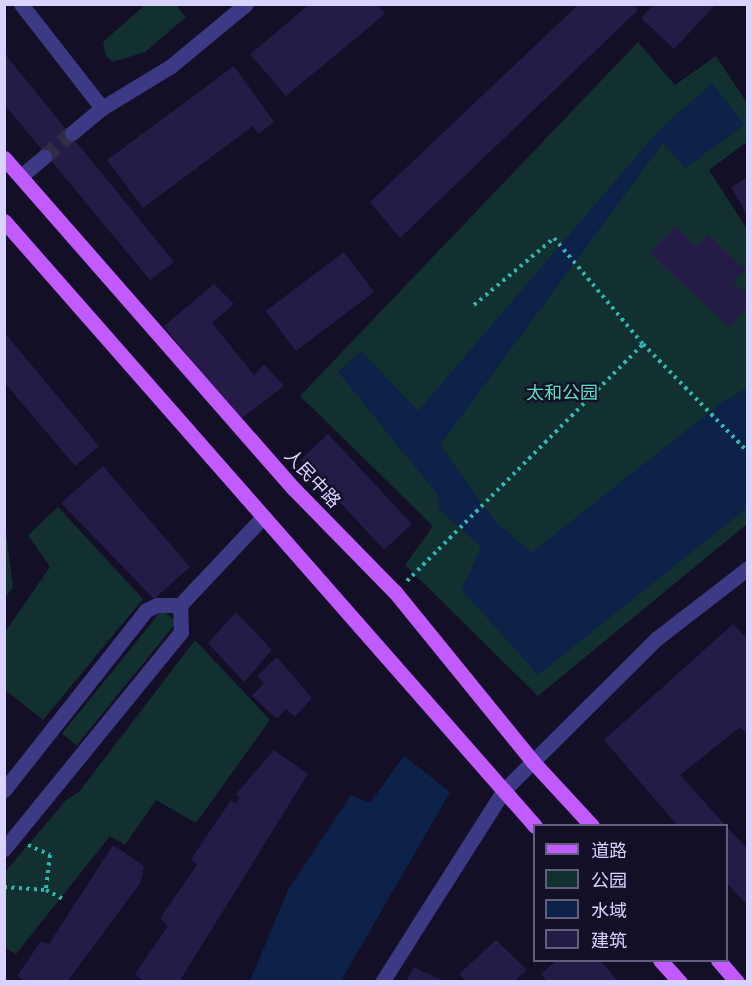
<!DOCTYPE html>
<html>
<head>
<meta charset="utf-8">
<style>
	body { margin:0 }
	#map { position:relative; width:752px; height:986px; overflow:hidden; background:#130f26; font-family:Ubuntu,"Noto Sans SC",sans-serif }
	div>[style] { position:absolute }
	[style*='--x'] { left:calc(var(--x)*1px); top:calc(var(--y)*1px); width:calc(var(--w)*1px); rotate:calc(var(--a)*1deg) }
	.green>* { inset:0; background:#12302f; transform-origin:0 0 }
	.water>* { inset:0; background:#0c2248 }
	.building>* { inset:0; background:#241b47; transform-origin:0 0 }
	.minor-tunnel>* { height:15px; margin-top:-7.5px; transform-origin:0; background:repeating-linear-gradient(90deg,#312d47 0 15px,transparent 0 23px) }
	.path>* { height:4px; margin-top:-2px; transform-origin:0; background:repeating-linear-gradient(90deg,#2fb8b0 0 3px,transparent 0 7.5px) }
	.minor>* { height:15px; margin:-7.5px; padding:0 7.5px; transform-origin:7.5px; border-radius:7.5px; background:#3d3a85 }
	.major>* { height:15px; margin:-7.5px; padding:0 7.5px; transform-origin:7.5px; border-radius:7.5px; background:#c25bff }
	span { translate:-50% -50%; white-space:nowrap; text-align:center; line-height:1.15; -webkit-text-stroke:4.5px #130f26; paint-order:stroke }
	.park-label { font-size:18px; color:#5fe0c0 }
	.street-label { font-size:18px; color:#d9d4ff }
	.frame { position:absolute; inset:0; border:6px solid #d9d4ff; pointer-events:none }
	.legend { position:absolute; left:533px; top:824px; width:195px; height:138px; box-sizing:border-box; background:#130f26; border:2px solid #625e7d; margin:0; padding:8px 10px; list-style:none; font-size:18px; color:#d9d4ff }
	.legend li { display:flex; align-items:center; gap:12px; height:30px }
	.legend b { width:30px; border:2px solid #625e7d }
</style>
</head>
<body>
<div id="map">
	<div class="green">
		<i style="clip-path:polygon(146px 4px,176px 5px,186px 17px,145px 52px,113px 62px,106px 56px,103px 42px)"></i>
		<i style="clip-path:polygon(638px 42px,675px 85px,716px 56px,747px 103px,747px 142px,709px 170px,747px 229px,747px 524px,538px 696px,405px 565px,433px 526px,300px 396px)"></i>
		<i style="clip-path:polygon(58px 507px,143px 599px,43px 720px,5px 690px,5px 632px,50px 567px,28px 535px)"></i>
		<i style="clip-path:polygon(5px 526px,13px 587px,5px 598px,4px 598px)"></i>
		<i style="left:162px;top:610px;width:19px;height:159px;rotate:39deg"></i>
		<i style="clip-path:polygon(195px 640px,270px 720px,196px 823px,156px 800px,125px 845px,110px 836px,16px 954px,5px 948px,5px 872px,66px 800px,79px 792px)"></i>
	</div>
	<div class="water">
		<i style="clip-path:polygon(712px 83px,744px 125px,685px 168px,663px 143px,440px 445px,494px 520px,531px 553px,721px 403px,747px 388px,747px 508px,538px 675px,462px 590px,481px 547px,439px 509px,438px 495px,338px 372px,361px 351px,418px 411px,659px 130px)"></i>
		<i style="clip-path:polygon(404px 756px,450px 792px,341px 981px,250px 981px,288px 890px,351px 795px,370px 803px)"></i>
	</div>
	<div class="building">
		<i style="clip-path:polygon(310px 4px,377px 4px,385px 14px,286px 96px,250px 54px)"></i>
		<i style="clip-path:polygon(579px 4px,633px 4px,638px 10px,400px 238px,370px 202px)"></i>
		<i style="clip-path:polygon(654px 4px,716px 4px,674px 49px,641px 18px)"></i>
		<i style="clip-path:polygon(4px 53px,174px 262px,150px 280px,4px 104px)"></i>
		<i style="clip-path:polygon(234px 66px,274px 122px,258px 134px,253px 126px,143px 208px,107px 160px)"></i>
		<i style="clip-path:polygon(748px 177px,748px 212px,746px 213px,731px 187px)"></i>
		<i style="clip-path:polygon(675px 226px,696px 246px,708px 234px,745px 270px,733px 282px,748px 295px,748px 306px,729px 327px,650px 253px)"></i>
		<i style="left:344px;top:252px;width:50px;height:98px;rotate:53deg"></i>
		<i style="clip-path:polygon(214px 284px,234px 304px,212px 323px,254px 375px,264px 364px,284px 386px,239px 420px,164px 326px)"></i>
		<i style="clip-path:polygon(4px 332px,99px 446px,75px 466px,4px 382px)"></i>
		<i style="left:328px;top:434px;width:123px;height:38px;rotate:47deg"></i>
		<i style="clip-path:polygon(103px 466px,190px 567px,154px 599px,61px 503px)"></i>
		<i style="clip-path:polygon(236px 612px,272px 650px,244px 682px,208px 643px)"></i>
		<i style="clip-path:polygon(733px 624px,748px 640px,748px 736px,740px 727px,680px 775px,726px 826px,678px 826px,604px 740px)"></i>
		<i style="clip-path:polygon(277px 657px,312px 698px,295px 717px,286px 709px,277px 719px,252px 696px,264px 683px,257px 676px)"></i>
		<i style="clip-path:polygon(274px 750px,308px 774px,179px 982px,144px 982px,135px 974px,168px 926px,160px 918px,197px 865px,191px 859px,231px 800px,235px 804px,240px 798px,236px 794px)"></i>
		<i style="clip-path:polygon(726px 826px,748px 849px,748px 906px,726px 882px)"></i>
		<i style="clip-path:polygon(113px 845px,144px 866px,141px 882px,67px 982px,26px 982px,17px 976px,41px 941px,49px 944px)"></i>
		<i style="clip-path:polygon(496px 940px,527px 970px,513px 982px,467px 982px,459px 974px)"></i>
		<i style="clip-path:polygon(557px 960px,600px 960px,619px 982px,548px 982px,541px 974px)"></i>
		<i style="clip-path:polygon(414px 967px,445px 982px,406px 982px)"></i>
	</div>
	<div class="minor-tunnel">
		<i style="--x:44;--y:157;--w:37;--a:-41"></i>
	</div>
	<div class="path">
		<i style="--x:474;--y:305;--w:104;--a:-39.9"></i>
		<i style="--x:554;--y:238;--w:138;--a:50"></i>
		<i style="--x:407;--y:581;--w:334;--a:-45.1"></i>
		<i style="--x:643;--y:344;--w:151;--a:45.8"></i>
		<i style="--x:28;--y:845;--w:24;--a:24"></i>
		<i style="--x:50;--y:855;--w:35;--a:97"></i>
		<i style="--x:4;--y:887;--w:42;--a:4.1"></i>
		<i style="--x:46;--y:890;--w:21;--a:28"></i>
	</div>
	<div class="minor">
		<i style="--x:21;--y:4;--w:132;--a:52.1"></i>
		<i style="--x:72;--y:133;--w:39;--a:-40"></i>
		<i style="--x:102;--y:108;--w:81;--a:-31.3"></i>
		<i style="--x:171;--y:66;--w:97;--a:-39.6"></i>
		<i style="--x:21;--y:176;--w:30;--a:-40"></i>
		<i style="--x:4;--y:790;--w:229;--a:-51.7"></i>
		<i style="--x:146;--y:610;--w:12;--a:-24"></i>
		<i style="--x:157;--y:605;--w:23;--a:0"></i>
		<i style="--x:4;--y:849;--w:280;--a:-50.8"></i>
		<i style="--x:181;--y:632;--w:27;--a:-92"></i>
		<i style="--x:180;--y:605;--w:121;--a:-46.7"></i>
		<i style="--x:382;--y:982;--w:226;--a:-57.6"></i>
		<i style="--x:503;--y:791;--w:216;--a:-44.8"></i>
		<i style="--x:656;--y:639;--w:116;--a:-37.7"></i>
	</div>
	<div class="major">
		<i style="--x:4;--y:158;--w:440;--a:48.8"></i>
		<i style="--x:294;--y:489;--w:144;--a:45.6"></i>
		<i style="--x:395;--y:592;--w:219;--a:50.9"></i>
		<i style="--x:533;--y:762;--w:87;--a:47.3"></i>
		<i style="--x:4;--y:221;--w:805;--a:48.73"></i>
		<i style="--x:660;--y:960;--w:30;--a:48"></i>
		<i style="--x:718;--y:960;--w:29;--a:49"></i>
	</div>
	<div class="park-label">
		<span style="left:562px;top:392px">太和公园</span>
	</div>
	<div class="street-label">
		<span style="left:313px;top:478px;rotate:47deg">人民中路</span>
	</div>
	<div class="frame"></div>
	<ul class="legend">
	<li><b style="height:8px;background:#c25bff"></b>道路</li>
	<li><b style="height:16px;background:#12302f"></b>公园</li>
	<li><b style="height:16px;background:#0c2248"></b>水域</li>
	<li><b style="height:16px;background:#241b47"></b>建筑</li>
	</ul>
</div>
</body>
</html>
